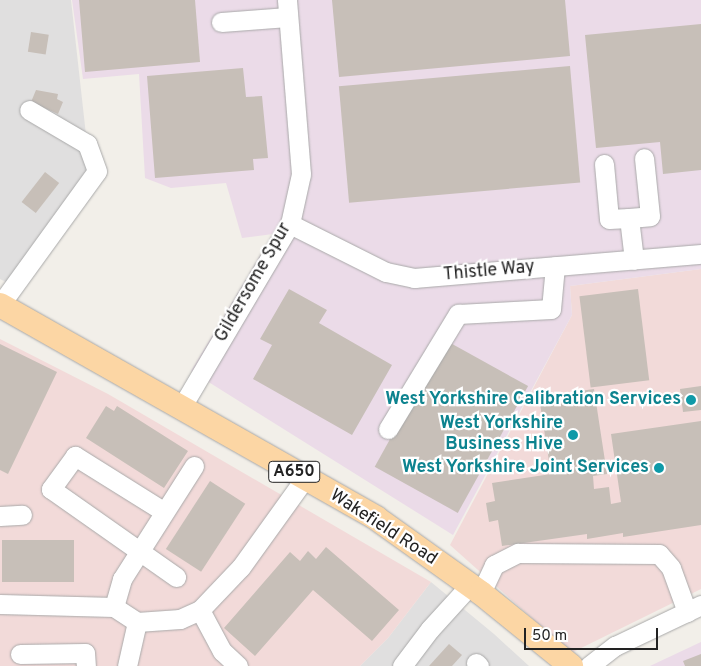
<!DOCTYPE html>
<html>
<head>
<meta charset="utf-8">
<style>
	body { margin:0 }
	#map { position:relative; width:701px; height:666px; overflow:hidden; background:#f2efe9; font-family:Overpass,sans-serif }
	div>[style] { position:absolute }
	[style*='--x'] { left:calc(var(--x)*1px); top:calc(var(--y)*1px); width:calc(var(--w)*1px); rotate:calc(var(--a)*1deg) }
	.residential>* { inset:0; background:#e0dfdf }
	.commercial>* { inset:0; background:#f2dad9 }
	.industrial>* { inset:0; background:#ebdbe8 }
	.building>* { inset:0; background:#c7bfb8; transform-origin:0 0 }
	.roads { filter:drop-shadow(0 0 1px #a9a9a9) drop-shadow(0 0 1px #a9a9a9) }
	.minor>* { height:19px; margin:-9.5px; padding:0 9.5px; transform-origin:9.5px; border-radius:9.5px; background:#fff }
	.major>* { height:24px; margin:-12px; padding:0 12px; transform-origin:12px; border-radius:12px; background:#fcd6a4 }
	.dots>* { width:14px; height:14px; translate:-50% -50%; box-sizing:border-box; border:2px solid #fff; border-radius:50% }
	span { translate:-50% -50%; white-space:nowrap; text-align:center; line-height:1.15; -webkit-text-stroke:4.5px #fff; paint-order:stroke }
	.shield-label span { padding:1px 4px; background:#fff; border:1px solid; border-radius:4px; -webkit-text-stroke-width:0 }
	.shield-label { font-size:16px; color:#222; font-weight:700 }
	.street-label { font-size:18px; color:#222 }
	.culture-label { font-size:18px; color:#0d838f; font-weight:700 }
	.right { translate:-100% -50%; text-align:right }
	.scale { position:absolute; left:524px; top:628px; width:134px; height:22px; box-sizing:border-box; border:2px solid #222; border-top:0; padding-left:6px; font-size:15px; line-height:18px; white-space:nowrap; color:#222; -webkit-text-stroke:4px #fff; paint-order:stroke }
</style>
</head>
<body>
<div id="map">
	<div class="residential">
		<i style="clip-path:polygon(0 0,71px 0,87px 144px,97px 171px,14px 286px,0 279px)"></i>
		<i style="clip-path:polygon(431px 582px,494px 634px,529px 666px,360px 666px,388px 638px)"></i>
	</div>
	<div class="commercial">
		<i style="clip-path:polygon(701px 269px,701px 589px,571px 653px,450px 545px,572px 315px,570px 286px)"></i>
		<i style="clip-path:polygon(0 339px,108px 394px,431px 582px,388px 638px,360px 666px,0 666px)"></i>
	</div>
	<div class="industrial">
		<i style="clip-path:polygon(72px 0,701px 0,701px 269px,570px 286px,572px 315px,453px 535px,191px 371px,273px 234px,242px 238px,226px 183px,171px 188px,145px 178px,139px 74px,83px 79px)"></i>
		<i style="clip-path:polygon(701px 642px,701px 666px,650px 666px)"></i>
	</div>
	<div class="building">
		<i style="clip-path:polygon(79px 0,195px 0,200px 62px,85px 72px)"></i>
		<i style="clip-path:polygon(332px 0,565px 0,570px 56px,339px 77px)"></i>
		<i style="clip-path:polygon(701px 24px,701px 170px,663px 174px,660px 142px,596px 148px,585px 35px)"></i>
		<i style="left:31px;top:32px;width:18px;height:20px;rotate:9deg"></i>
		<i style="left:570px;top:66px;width:117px;height:232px;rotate:85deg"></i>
		<i style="clip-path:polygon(243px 68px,246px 97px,262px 96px,268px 158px,253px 159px,254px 170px,155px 178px,147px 76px)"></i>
		<i style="clip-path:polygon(36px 90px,58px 94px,57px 99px,63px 102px,58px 114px,31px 102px)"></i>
		<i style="left:45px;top:172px;width:18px;height:38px;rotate:38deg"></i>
		<i style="clip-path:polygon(289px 289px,327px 310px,319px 323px,392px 365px,352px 435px,253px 379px,272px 345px,260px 339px)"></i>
		<i style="left:638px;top:289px;width:92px;height:59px;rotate:83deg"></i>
		<i style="left:445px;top:340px;width:95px;height:145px;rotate:29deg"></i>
		<i style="clip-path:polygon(0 344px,57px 372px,8px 474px,0 470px)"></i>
		<i style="clip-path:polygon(701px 386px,701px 410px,683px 412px,680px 389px)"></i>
		<i style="clip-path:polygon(594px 389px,607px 474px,593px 476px,594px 489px,609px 487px,611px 504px,621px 502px,611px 434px,701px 421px,701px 525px,623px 537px,623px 533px,587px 539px,587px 534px,502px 546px,498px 520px,489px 522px,486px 503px,495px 501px,492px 483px,551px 474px,539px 397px)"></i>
		<i style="clip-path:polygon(106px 406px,114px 411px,117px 406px,188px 451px,164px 488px,86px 438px)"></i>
		<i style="left:210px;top:481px;width:42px;height:81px;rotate:33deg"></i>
		<i style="left:2px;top:540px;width:72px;height:42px"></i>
		<i style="clip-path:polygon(326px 547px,399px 610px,372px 641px,313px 590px,255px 656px,224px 628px,290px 552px,300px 561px,308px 551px,316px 559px)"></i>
		<i style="clip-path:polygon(449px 644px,462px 655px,452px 666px,429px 666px)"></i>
		<i style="clip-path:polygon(701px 654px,701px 666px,685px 666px,683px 661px)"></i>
	</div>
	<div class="roads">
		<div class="minor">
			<i style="--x:221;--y:22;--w:67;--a:-4.3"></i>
			<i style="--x:604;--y:164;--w:55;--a:84.8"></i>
			<i style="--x:609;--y:219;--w:20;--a:-3"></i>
			<i style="--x:629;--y:218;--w:42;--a:83.2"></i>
			<i style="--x:629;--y:218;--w:21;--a:-5"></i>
			<i style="--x:650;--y:216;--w:58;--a:-95.9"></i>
			<i style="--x:290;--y:224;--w:107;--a:26.6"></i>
			<i style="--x:386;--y:272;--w:29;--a:12"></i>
			<i style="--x:414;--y:278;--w:288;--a:-4.8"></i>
			<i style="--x:0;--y:305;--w:165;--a:-54.1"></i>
			<i style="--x:97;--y:171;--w:29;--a:-110"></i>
			<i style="--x:87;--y:144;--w:67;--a:-149.6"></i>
			<i style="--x:181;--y:408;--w:214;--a:-59.4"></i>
			<i style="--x:290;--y:224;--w:51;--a:-77.6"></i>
			<i style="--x:301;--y:174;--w:175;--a:-94.6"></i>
			<i style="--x:388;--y:429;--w:135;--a:-58.7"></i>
			<i style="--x:458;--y:314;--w:93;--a:-3.1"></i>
			<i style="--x:551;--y:309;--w:43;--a:-84.7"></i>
			<i style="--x:163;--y:511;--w:104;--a:-148"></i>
			<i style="--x:75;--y:456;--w:41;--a:126"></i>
			<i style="--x:51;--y:489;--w:153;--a:35.1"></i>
			<i style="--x:0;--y:516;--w:22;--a:-3"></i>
			<i style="--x:481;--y:593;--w:31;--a:-65"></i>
			<i style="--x:494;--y:565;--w:27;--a:-27"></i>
			<i style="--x:518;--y:553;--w:141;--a:0.4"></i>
			<i style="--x:659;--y:554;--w:18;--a:49"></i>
			<i style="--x:671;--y:568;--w:47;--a:70"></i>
			<i style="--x:0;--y:604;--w:114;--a:1.5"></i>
			<i style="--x:114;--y:607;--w:27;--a:33"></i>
			<i style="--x:137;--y:622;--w:43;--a:-4"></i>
			<i style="--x:180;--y:619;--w:22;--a:-24"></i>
			<i style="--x:200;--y:610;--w:59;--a:-46.4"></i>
			<i style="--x:241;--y:567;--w:110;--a:-54.3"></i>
			<i style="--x:114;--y:607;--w:29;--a:-74"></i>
			<i style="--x:122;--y:579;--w:134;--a:-57.5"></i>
			<i style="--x:200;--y:610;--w:47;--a:61.8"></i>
			<i style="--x:222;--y:651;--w:22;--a:43"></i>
			<i style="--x:20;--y:654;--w:65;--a:-0.9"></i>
			<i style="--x:85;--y:653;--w:13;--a:86"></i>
			<i style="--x:476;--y:663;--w:4;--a:45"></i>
			<i style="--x:127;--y:666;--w:45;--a:-77.2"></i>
			<i style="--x:402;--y:666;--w:46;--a:-52.9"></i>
			<i style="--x:430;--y:629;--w:59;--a:-47.7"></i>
			<i style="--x:589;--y:666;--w:33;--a:-38"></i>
			<i style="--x:615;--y:646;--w:95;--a:-25.5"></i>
		</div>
		<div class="major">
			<i style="--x:0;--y:305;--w:432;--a:29.5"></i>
			<i style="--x:376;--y:518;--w:129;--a:35.5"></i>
			<i style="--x:481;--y:593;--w:116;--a:39"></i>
		</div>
	</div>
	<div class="dots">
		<i style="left:691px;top:400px;background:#0f9aa8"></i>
		<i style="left:573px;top:435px;background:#0f9aa8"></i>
		<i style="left:659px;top:468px;background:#0f9aa8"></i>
	</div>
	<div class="shield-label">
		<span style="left:294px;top:472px">A650</span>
	</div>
	<div class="street-label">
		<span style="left:489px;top:272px;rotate:-5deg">Thistle Way</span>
		<span style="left:254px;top:283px;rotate:-60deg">Gildersome Spur</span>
		<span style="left:383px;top:528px;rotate:33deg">Wakefield Road</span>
	</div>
	<div class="culture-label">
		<span class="right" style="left:681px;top:400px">West Yorkshire Calibration Services</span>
		<span class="right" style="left:563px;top:435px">West Yorkshire<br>Business Hive</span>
		<span class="right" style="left:649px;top:468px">West Yorkshire Joint Services</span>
	</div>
	<div class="scale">50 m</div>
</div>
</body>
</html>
